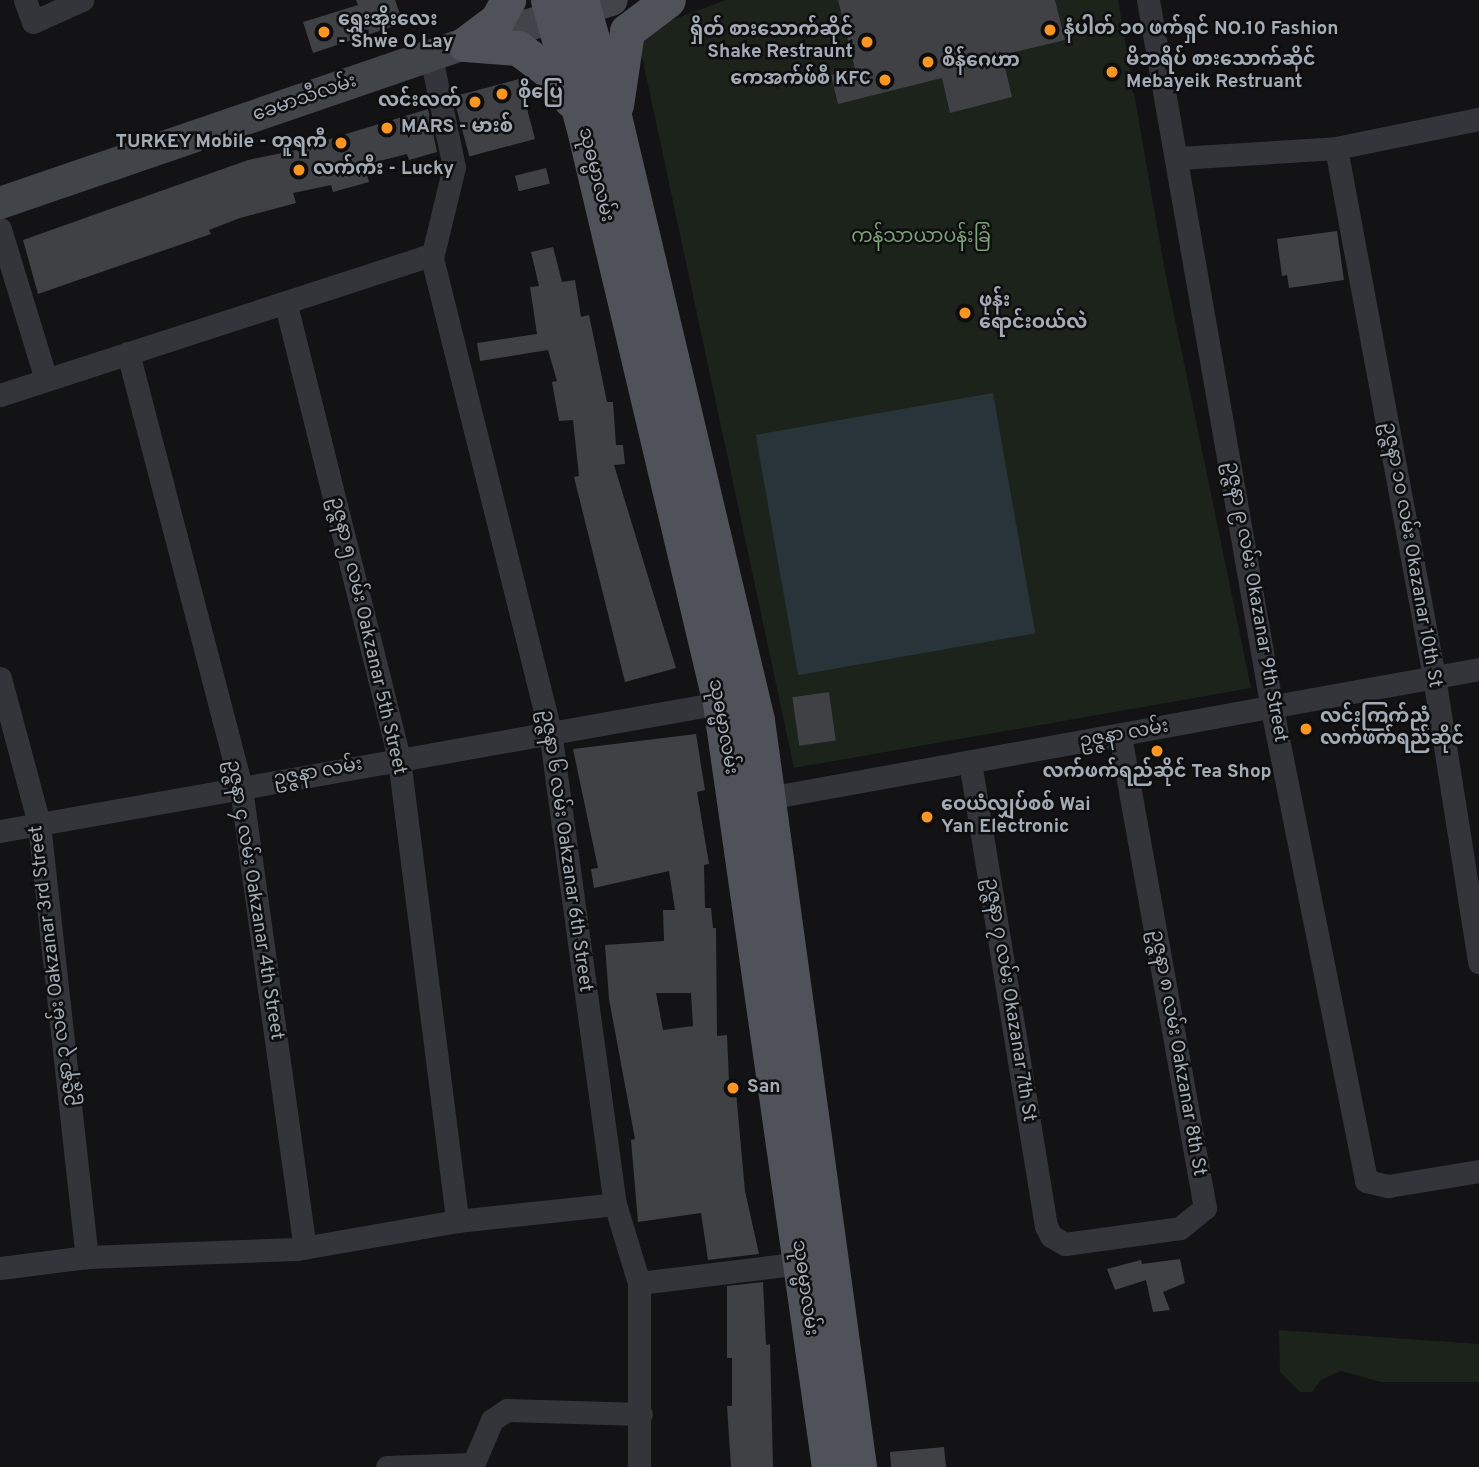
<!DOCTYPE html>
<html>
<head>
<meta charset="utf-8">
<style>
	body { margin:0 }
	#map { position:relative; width:1479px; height:1467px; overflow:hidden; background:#131315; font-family:Overpass,"Noto Sans Myanmar",sans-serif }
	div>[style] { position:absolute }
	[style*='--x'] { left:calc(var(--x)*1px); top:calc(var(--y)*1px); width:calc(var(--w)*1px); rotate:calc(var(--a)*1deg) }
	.green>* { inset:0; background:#1b231b }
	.water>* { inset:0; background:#283439; transform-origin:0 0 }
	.building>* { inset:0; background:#3f4145; transform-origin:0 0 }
	.street>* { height:23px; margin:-11.5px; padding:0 11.5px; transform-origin:11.5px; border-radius:11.5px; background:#33353a }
	.secondary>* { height:32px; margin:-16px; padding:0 16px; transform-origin:16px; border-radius:16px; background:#41454a }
	.primary>* { height:35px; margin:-17.5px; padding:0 17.5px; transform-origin:17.5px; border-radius:17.5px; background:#4f5359 }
	.dots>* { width:19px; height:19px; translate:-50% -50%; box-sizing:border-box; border:4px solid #0e0e0f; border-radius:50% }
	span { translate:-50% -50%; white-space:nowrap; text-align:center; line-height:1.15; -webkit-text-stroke:5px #0e0e0f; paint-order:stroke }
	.poi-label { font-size:19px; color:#a3acb6; font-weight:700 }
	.left { translate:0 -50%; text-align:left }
	.right { translate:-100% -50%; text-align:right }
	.street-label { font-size:19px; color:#a3acb6 }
	.park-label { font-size:19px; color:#7ca279 }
</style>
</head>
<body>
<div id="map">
	<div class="green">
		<i style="clip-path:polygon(726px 0,1118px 0,1164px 266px,1251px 688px,794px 768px,637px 33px)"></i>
		<i style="clip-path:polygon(1279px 1330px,1479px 1344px,1479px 1382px,1381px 1382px,1341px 1371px,1321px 1380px,1312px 1392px,1300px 1392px,1280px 1372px)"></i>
	</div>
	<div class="water">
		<i style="left:993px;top:393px;width:244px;height:241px;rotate:80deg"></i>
	</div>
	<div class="building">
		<i style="clip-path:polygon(356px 0,395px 0,403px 23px,313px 53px,303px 22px,358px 5px)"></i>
		<i style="clip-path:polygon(838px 0,1055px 0,1065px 40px,1002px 55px,1012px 97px,950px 113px,942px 78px,838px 104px,831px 75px,855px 69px)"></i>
		<i style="left:519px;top:79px;width:62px;height:68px;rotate:75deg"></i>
		<i style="clip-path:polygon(428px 109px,437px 152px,409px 160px,407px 154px,364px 165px,369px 182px,333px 192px,331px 185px,293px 193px,296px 203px,240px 218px,209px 230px,211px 234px,38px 294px,23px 240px,248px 160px,321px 145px,320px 142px)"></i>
		<i style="left:546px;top:168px;width:16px;height:32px;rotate:76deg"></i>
		<i style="clip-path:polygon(1337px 231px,1344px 280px,1289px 288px,1287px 275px,1282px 276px,1277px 239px)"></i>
		<i style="clip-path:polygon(553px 247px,562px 282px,575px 280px,581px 317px,589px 315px,607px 402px,613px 402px,616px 445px,623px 445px,625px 464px,614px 465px,676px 668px,625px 682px,574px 477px,579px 476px,573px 420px,559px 421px,552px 382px,557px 381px,548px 350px,480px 361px,477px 343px,537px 334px,530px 287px,539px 286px,531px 252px)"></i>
		<i style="left:829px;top:692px;width:49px;height:37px;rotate:82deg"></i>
		<i style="clip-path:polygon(evenodd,696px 734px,705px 790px,697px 792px,709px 864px,704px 865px,705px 908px,711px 908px,713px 928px,716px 928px,717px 1036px,727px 1035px,729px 1081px,735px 1081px,745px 1191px,759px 1254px,708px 1260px,701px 1213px,638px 1222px,631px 1140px,635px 1139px,609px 999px,605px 945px,664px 941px,663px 910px,675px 910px,669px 871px,594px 888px,591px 869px,598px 868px,573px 749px,696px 734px,656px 993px,691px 993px,693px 1026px,663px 1030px,656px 993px)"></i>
		<i style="clip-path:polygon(1180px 1259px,1185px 1283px,1163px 1292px,1170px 1310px,1153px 1312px,1146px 1280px,1115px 1290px,1107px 1269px,1141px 1260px,1142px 1264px)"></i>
		<i style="clip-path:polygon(763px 1282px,766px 1345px,770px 1344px,773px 1467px,731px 1467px,727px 1406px,732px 1406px,732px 1358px,727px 1358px,727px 1286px)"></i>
		<i style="clip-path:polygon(944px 1447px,946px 1467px,891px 1467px,890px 1452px)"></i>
	</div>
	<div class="street">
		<i style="--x:25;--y:0;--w:23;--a:70"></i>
		<i style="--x:33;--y:22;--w:54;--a:-24.2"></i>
		<i style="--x:1148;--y:0;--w:720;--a:80.08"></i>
		<i style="--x:1272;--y:709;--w:481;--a:78.7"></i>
		<i style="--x:1366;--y:1181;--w:23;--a:13"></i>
		<i style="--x:1388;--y:1186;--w:92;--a:-9.4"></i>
		<i style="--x:431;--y:57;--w:112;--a:78.2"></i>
		<i style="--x:454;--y:167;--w:94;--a:103.6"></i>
		<i style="--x:1336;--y:148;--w:538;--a:79.5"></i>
		<i style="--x:1434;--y:677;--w:289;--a:81"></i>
		<i style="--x:1179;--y:158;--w:157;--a:-3.6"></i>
		<i style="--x:1336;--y:148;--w:146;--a:-11.5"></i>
		<i style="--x:0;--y:229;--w:157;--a:73"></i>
		<i style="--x:432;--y:258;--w:487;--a:76"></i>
		<i style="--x:550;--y:731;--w:477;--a:82.2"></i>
		<i style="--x:615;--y:1204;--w:83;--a:73.1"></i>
		<i style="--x:639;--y:1283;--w:184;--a:90"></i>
		<i style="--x:286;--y:305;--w:468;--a:76"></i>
		<i style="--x:399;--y:759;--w:466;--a:82.8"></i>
		<i style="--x:128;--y:353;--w:449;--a:75.4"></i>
		<i style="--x:241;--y:788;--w:464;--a:82.1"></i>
		<i style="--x:0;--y:395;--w:446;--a:-18"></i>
		<i style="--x:424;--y:257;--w:8;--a:7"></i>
		<i style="--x:0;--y:678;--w:151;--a:75"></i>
		<i style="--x:39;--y:824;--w:436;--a:83.7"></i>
		<i style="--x:970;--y:762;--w:470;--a:80.7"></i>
		<i style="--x:1046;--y:1226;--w:11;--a:63"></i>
		<i style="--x:1051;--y:1236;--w:16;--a:30"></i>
		<i style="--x:1065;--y:1244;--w:116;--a:-7.9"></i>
		<i style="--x:1180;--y:1228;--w:32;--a:-39"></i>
		<i style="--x:1205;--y:1208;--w:480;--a:-100.2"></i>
		<i style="--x:768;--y:798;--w:723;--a:-10.28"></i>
		<i style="--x:0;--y:831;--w:742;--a:-10.08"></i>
		<i style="--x:0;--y:1268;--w:88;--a:-7.2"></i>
		<i style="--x:87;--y:1257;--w:210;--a:-2.2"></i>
		<i style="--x:297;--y:1249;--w:162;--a:-9.9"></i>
		<i style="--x:457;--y:1221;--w:159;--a:-6.1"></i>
		<i style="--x:639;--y:1283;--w:163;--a:-7"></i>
		<i style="--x:387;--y:1467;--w:85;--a:-2"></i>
		<i style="--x:472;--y:1467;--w:51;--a:-66.9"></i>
		<i style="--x:492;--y:1420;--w:18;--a:-34"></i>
		<i style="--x:507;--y:1410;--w:134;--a:1.7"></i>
	</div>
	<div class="secondary">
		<i style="--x:0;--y:203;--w:491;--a:-18.9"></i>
		<i style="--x:465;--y:44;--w:153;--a:-16.7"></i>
	</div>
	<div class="primary">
		<i style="--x:548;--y:0;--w:130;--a:74.4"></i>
		<i style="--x:583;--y:125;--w:594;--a:76.67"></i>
		<i style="--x:720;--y:703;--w:772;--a:81.88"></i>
		<i style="--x:581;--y:0;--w:121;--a:74.1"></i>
		<i style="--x:614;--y:116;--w:621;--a:76.68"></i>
		<i style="--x:757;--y:720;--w:754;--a:82.22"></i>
		<i style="--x:465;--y:44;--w:53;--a:4.3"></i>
		<i style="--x:518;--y:48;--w:55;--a:36.9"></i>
		<i style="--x:562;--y:81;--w:21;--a:65"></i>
		<i style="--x:465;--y:44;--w:40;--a:-37"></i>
		<i style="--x:497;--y:20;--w:23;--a:-61"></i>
		<i style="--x:616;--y:105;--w:75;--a:-81.5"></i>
		<i style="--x:627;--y:31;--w:51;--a:-37.1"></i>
	</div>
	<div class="dots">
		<i style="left:1050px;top:30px;background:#fc9623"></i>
		<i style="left:324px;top:32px;background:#fc9623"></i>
		<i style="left:867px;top:42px;background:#fc9623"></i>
		<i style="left:928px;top:62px;background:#fc9623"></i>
		<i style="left:1112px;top:72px;background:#fc9623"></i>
		<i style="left:885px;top:80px;background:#fc9623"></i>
		<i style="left:502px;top:94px;background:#fc9623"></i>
		<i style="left:475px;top:102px;background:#fc9623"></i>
		<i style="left:387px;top:128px;background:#fc9623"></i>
		<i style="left:341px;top:143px;background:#fc9623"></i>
		<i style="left:299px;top:170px;background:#fc9623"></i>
		<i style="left:965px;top:313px;background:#fc9623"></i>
		<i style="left:1306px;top:729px;background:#fc9623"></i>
		<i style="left:1157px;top:751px;background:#fc9623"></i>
		<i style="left:927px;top:817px;background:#fc9623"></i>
		<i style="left:733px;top:1088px;background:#fc9623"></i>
	</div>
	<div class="poi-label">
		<span class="left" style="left:338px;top:32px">ရွှေးအိုးလေး<br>- Shwe O Lay</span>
		<span class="left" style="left:1064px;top:30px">နံပါတ် ၁၀ ဖက်ရှင် NO.10 Fashion</span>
		<span class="right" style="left:853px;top:42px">ရှိတ် စားသောက်ဆိုင်<br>Shake Restraunt</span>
		<span class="left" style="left:1126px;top:72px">မိဘရိပ် စားသောက်ဆိုင်<br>Mebayeik Restruant</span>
		<span class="left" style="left:942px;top:62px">စိန်ဂေဟာ</span>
		<span class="right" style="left:871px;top:80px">ကေအက်ဖ်စီ KFC</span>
		<span class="left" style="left:518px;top:94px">စိုပြေ</span>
		<span class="right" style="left:461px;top:102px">လင်းလတ်</span>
		<span class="left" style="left:401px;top:128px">MARS - မားစ်</span>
		<span class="right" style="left:327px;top:143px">TURKEY Mobile - တူရကီ</span>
		<span class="left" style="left:313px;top:170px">လက်ကီး - Lucky</span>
		<span class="left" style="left:979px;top:313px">ဖုန်း<br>ရောင်းဝယ်လဲ</span>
		<span class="left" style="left:1320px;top:729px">လင်းကြက်ညံ<br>လက်ဖက်ရည်ဆိုင်</span>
		<span style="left:1157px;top:773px">လက်ဖက်ရည်ဆိုင် Tea Shop</span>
		<span class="left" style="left:941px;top:817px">ဝေယံလျှပ်စစ် Wai<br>Yan Electronic</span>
		<span class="left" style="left:747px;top:1088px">San</span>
	</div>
	<div class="street-label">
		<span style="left:305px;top:99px;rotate:-19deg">ခေမာသီလမ်း</span>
		<span style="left:595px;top:175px;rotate:76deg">သုဓမ္မာလမ်း</span>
		<span style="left:1411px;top:555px;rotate:80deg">ဥဇ္ဇနာ ၁၀ လမ်း Okazanar 10th St</span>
		<span style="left:1255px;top:602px;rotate:80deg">ဥဇ္ဇနာ ၉ လမ်း Okazanar 9th Street</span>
		<span style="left:367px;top:636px;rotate:77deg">ဥဇ္ဇနာ ၅ လမ်း Oakzanar 5th Street</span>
		<span style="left:722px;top:727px;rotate:80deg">သုဓမ္မာလမ်း</span>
		<span style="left:1124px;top:735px;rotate:-10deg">ဥဇ္ဇနာ လမ်း</span>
		<span style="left:318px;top:773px;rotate:-10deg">ဥဇ္ဇနာ လမ်း</span>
		<span style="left:565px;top:851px;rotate:82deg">ဥဇ္ဇနာ ၆ လမ်း Oakzanar 6th Street</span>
		<span style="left:254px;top:900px;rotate:81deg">ဥဇ္ဇနာ ၄ လမ်း Oakzanar 4th Street</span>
		<span style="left:54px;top:966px;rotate:-97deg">ဥဇ္ဇနာ ၃ လမ်း Oakzanar 3rd Street</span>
		<span style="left:1009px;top:1000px;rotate:81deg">ဥဇ္ဇနာ ၇ လမ်း Okazanar 7th St</span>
		<span style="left:1177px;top:1053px;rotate:80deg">ဥဇ္ဇနာ ၈ လမ်း Oakzanar 8th St</span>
		<span style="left:804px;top:1288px;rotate:82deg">သုဓမ္မာလမ်း</span>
	</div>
	<div class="park-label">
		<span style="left:921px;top:238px">ကန်သာယာပန်းခြံ</span>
	</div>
</div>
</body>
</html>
